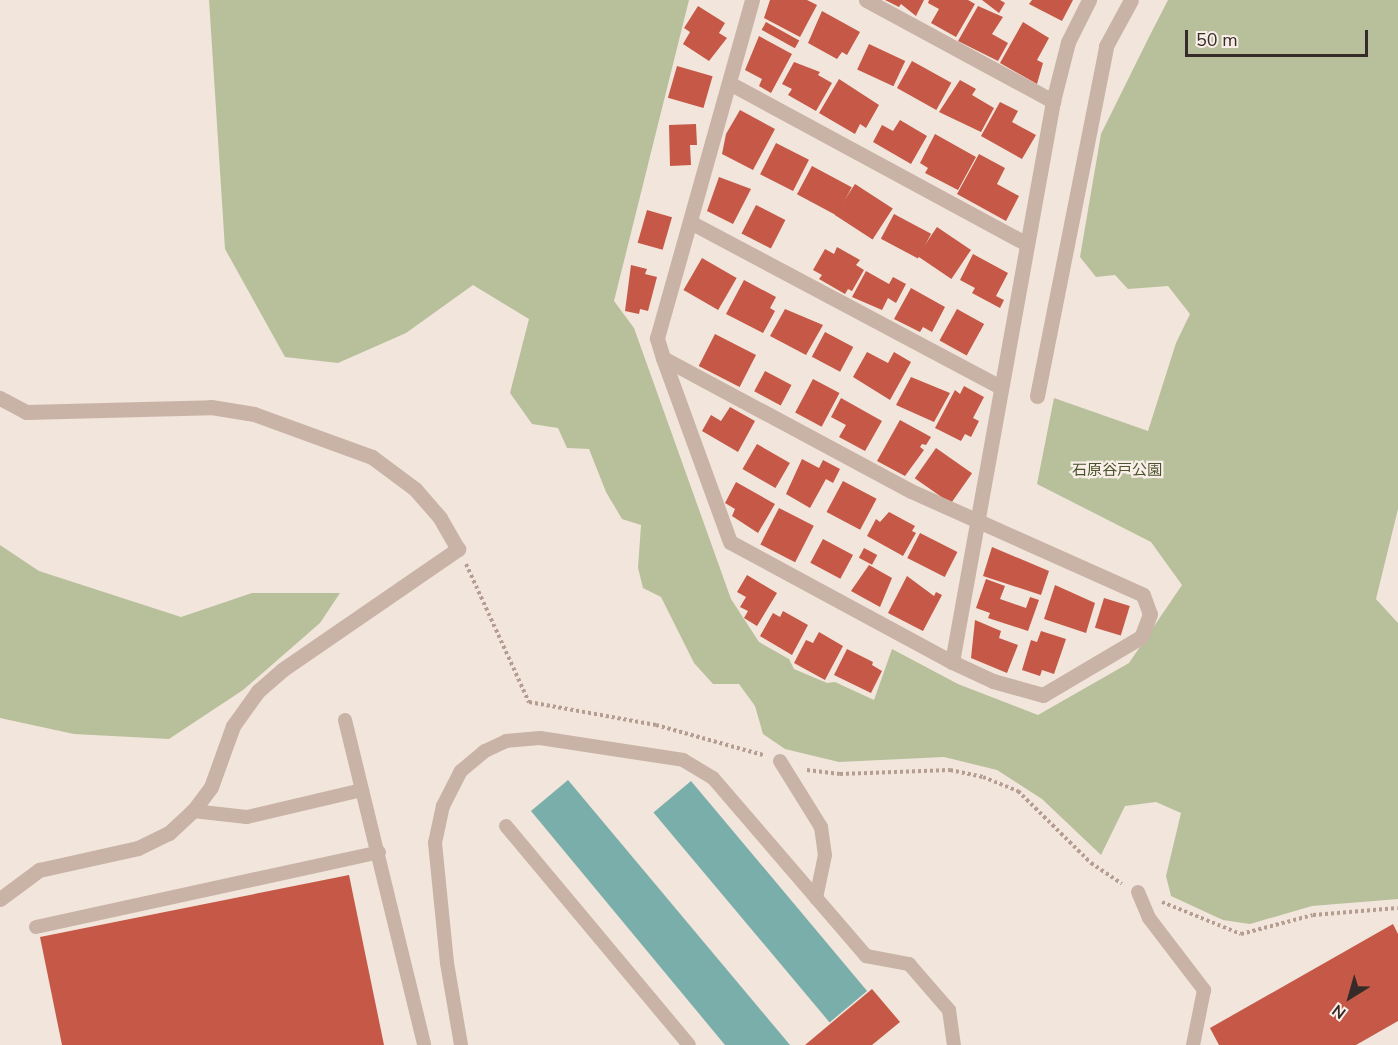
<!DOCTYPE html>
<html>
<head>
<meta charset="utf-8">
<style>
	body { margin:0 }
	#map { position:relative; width:1398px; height:1045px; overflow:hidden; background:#f2e5db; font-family:"Nunito Sans","Noto Sans JP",sans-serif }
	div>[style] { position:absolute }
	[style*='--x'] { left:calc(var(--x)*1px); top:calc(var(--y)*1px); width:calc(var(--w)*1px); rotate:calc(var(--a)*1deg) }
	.green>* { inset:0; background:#b8c09b }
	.water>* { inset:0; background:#7aaeab; transform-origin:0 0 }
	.building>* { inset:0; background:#c55846; transform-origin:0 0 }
	.path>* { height:4px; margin-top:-2px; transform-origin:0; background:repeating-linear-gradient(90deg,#b59d91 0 3px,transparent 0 6px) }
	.service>* { height:14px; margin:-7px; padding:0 7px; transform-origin:7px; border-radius:7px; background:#c9b3a7 }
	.minor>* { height:15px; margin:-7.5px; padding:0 7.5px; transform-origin:7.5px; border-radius:7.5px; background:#c9b3a7 }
	.tertiary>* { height:15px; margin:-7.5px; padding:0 7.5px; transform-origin:7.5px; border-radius:7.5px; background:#c9b3a7 }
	span { translate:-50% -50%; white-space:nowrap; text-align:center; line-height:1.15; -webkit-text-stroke:4.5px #f9efe8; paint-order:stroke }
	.park-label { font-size:15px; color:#49542c }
	.north { position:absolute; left:1320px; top:967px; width:60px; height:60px; -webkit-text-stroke:4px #f9efe8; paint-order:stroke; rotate:217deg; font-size:16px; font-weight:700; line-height:24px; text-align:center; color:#362b28 }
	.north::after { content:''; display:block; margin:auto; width:21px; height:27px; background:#362b28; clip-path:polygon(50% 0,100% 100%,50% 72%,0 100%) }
	.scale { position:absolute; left:1185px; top:30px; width:183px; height:27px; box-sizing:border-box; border:3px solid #362b28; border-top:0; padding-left:8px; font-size:18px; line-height:21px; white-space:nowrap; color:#362b28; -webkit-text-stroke:4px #f9efe8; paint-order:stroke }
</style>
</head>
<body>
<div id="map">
	<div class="green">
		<i style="clip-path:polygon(209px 0,689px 0,614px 301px,634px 328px,731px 599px,759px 642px,789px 659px,794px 669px,827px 683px,835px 682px,874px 700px,892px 649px,958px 684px,1038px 715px,1129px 663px,1182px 585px,1151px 542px,1037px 484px,1054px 398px,1148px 431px,1176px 343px,1190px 314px,1168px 286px,1128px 289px,1115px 275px,1096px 277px,1080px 257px,1101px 134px,1149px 37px,1168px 0,1398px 0,1398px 509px,1376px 599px,1398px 623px,1398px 899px,1312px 906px,1250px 924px,1223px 920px,1171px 896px,1166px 876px,1181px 813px,1156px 802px,1125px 806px,1101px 855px,1042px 799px,997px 770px,944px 757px,839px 762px,785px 749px,763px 734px,755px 706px,739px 684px,713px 684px,694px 663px,661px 597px,643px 588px,638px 568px,641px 525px,622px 519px,606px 492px,589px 449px,567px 448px,558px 428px,532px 424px,510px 393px,529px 319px,473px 285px,406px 333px,338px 363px,285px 357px,225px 249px)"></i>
		<i style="clip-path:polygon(0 545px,39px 571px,181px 617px,252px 593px,340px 593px,320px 623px,243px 690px,169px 739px,74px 734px,0 718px)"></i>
	</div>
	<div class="water">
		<i style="clip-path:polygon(568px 780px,790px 1045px,725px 1045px,531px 811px)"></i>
		<i style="left:691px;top:781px;width:274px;height:49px;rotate:50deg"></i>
	</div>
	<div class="building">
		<i style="clip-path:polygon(770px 0,807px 0,817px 5px,800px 37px,764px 18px)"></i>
		<i style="clip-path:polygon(885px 0,924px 0,916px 16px,901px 4px,899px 7px)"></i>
		<i style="clip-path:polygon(929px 0,968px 0,975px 4px,956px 37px,931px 23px,939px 9px,928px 3px)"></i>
		<i style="clip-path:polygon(982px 0,1000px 0,1005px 3px,999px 13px)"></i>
		<i style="clip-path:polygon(1032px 0,1073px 0,1062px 21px,1029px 4px)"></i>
		<i style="clip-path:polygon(698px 6px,725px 23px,719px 33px,727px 38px,709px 61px,683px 44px,690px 32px,684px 28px)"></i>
		<i style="clip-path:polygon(978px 6px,1003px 17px,992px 34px,1008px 43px,998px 61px,958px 41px)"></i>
		<i style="clip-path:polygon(822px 11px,860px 32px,847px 55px,842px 52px,837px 59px,808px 43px)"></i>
		<i style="left:766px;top:22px;width:38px;height:9px;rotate:29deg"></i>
		<i style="clip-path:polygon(1023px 22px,1049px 38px,1037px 60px,1043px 63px,1037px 84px,1000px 63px)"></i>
		<i style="clip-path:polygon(759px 36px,792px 54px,771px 93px,759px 86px,762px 79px,745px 70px)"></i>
		<i style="left:869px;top:44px;width:40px;height:28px;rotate:25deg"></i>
		<i style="left:912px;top:61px;width:45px;height:31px;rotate:29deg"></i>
		<i style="clip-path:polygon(794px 62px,820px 72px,818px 75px,832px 83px,816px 111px,788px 95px,792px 89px,782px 84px)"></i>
		<i style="left:677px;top:66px;width:37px;height:33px;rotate:16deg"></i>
		<i style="clip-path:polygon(839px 79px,879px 105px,866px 128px,860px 124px,855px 134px,819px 113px)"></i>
		<i style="clip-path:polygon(960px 80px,976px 89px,972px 95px,994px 108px,981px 132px,939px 112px)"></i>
		<i style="clip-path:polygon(1000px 102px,1018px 111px,1012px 122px,1036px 135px,1022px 159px,981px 136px)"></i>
		<i style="clip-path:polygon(740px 110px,775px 129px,753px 170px,722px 154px,726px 134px)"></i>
		<i style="clip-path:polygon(900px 120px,927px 136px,911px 164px,873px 142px,882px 125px,893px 131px)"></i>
		<i style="clip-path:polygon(696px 124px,697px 145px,690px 145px,691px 165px,670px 166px,669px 125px)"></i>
		<i style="clip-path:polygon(935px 134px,976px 157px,958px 190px,925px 173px,928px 168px,920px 163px)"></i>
		<i style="left:776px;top:143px;width:37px;height:35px;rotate:27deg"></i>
		<i style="clip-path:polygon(979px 154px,1005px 168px,997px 184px,1019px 196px,1006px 221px,957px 194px)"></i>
		<i style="left:812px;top:166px;width:45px;height:32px;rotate:28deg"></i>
		<i style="clip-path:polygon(719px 177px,751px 189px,733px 224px,707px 211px)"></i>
		<i style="left:855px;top:184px;width:45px;height:37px;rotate:33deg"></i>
		<i style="left:756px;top:205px;width:33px;height:32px;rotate:27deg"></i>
		<i style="left:647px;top:210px;width:26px;height:34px;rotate:16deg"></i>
		<i style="left:894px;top:214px;width:42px;height:28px;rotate:28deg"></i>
		<i style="left:937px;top:227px;width:41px;height:35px;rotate:34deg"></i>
		<i style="clip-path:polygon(837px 247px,860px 260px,856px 265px,864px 270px,852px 291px,848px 289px,845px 294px,819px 279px,822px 275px,813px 270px,825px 249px,834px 254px)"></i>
		<i style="clip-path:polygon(973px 254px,1008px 273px,996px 296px,1004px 300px,1000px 308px,972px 293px,975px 288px,960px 280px)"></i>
		<i style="left:702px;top:258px;width:40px;height:37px;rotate:30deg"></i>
		<i style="clip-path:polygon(631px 265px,647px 269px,645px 274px,657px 277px,648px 311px,640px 309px,639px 314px,625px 311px)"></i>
		<i style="clip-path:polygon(866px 271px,889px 284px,893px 277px,906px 284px,896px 303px,888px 298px,882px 310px,852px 297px)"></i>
		<i style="clip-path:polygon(744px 280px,776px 297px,770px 308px,775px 311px,763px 333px,726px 314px)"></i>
		<i style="clip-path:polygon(911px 288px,945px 307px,932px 332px,923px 327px,920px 332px,894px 319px)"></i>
		<i style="clip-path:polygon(785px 309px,823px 325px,806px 355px,770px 336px)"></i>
		<i style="left:957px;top:309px;width:31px;height:36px;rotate:29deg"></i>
		<i style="left:825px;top:332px;width:32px;height:28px;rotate:28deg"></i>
		<i style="left:715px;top:334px;width:46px;height:36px;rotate:27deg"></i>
		<i style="clip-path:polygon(867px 352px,888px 363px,894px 352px,911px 362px,890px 400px,853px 377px)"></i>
		<i style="left:765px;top:371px;width:30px;height:23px;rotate:28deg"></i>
		<i style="clip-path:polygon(911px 377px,950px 393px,934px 422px,896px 405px)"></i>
		<i style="left:813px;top:379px;width:30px;height:38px;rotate:28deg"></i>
		<i style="clip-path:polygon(964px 386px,984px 397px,973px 418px,979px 421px,971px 437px,965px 434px,961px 441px,935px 428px,955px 390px,960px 394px)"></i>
		<i style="clip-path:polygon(841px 398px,882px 421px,865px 451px,839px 437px,846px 425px,831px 417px)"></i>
		<i style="clip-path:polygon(730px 407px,755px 421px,738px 452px,702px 431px,711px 415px,721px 421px)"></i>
		<i style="clip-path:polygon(900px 420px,931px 437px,926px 445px,922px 444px,920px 447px,924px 450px,905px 476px,877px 461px)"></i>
		<i style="left:757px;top:444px;width:38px;height:29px;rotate:30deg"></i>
		<i style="left:936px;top:448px;width:44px;height:37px;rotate:35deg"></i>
		<i style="clip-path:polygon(802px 459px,819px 468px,823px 460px,840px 469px,833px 483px,826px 479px,810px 508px,786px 494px)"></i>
		<i style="left:843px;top:481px;width:38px;height:35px;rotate:28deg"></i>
		<i style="clip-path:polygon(736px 482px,775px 504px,758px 533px,732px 516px,735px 509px,725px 503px)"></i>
		<i style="left:779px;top:508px;width:39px;height:41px;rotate:27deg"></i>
		<i style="clip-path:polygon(889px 512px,915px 526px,912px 531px,916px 533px,903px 556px,867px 536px,876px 519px,880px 522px)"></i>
		<i style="left:920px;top:533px;width:42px;height:28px;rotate:27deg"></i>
		<i style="left:823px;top:539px;width:34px;height:27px;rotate:28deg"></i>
		<i style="clip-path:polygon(992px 547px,1049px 571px,1041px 595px,983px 576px)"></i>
		<i style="left:864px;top:548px;width:15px;height:11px;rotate:28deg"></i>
		<i style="clip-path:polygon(869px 565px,892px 578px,880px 607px,851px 591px)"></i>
		<i style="clip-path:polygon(747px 575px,777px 593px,757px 626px,744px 618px,748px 611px,740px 607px,746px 597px,737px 592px)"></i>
		<i style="clip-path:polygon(907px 576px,934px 596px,936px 592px,942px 595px,923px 631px,888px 613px)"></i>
		<i style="clip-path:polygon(986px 579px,1005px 586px,1000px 599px,1026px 608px,1030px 597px,1039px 600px,1028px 631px,988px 618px,990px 613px,976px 608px)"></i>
		<i style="clip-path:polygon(1055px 585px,1095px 603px,1086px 633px,1044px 619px)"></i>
		<i style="left:1104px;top:598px;width:27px;height:31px;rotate:17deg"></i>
		<i style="clip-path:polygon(783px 611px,808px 625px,792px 655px,760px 636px,773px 613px,780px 617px)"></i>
		<i style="clip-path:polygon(975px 620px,1001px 631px,999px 638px,1018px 645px,1007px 673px,971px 658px)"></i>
		<i style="clip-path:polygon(1041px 631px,1066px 639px,1054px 674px,1042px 670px,1040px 676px,1022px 670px,1031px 640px,1037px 642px)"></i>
		<i style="clip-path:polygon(819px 632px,843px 646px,825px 680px,794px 663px,806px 640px,813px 643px)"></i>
		<i style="clip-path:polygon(847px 649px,873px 662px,872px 665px,882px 671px,871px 693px,834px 675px)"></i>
		<i style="clip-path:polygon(349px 875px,384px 1045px,62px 1045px,40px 937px)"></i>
		<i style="clip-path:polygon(1393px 924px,1398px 934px,1398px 1021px,1356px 1045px,1219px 1045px,1210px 1028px)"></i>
		<i style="clip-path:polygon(872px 989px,900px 1022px,872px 1045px,805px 1045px)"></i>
	</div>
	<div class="path">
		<i style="--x:466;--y:564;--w:152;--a:65.5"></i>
		<i style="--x:529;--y:702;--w:129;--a:10.3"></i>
		<i style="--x:656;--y:725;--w:111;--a:15.7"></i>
		<i style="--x:807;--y:770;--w:33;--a:7"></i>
		<i style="--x:840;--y:774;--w:110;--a:-2.1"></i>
		<i style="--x:950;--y:770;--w:34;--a:12"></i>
		<i style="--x:983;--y:777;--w:38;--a:22"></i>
		<i style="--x:1018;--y:791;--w:103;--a:44.6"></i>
		<i style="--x:1091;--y:863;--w:37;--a:34"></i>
		<i style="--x:1162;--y:902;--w:85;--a:22.1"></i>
		<i style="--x:1241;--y:934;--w:74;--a:-14.8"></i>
		<i style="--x:1313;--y:915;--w:85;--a:-4.7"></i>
	</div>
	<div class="service">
		<i style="--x:345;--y:720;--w:334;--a:76.3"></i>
		<i style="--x:780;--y:761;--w:78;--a:58.2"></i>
		<i style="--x:821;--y:827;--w:28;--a:82"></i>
		<i style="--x:825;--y:855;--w:44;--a:101.8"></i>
		<i style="--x:193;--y:811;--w:54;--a:6.3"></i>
		<i style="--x:247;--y:817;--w:118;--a:-13.2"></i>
		<i style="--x:506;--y:826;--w:285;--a:50.1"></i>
		<i style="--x:1138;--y:892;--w:28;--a:67"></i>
		<i style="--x:1149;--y:918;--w:91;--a:52.6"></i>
		<i style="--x:1204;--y:990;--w:56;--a:101.3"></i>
		<i style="--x:36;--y:927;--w:351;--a:-12.3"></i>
		<i style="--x:461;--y:1045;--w:83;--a:-99.7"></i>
		<i style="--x:447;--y:963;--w:121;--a:-95.7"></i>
		<i style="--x:435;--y:843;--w:38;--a:-78"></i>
		<i style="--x:443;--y:806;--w:39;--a:-63"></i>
		<i style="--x:461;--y:771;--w:31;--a:-40"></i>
		<i style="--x:485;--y:751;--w:23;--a:-25"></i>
		<i style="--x:506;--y:741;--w:34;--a:-5"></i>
		<i style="--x:540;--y:738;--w:145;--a:8.7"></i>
		<i style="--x:683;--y:760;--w:35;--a:31"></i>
		<i style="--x:713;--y:778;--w:235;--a:49.3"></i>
		<i style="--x:866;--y:956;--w:44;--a:10.5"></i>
		<i style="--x:909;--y:964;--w:61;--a:49"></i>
		<i style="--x:949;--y:1010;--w:35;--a:82"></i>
	</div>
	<div class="minor">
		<i style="--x:866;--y:0;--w:213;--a:28.4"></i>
		<i style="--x:731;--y:84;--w:336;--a:28.4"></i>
		<i style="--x:692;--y:223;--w:349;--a:28"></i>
		<i style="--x:663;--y:358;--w:281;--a:28.2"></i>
		<i style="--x:911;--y:491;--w:254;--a:24.1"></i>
		<i style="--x:1143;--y:595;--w:20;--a:70"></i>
		<i style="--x:1150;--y:614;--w:25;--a:111"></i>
		<i style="--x:1141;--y:637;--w:114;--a:149.4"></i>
		<i style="--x:1043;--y:695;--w:52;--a:-164.4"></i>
		<i style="--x:993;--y:681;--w:45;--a:-155.1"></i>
		<i style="--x:952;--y:662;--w:252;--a:-151.6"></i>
		<i style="--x:730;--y:542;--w:196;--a:-110"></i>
		<i style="--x:663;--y:358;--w:21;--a:-107"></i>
		<i style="--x:657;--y:338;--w:351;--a:-74.3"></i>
		<i style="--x:1037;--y:396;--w:357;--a:-78.8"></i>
		<i style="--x:1106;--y:46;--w:52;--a:-61.5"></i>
		<i style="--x:0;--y:398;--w:30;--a:28"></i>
		<i style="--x:26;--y:412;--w:185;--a:-1.5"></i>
		<i style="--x:211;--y:407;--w:44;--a:9.2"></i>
		<i style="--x:254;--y:414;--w:126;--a:20"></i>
		<i style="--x:372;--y:457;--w:54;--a:36.7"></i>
		<i style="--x:415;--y:489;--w:38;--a:49"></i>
		<i style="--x:440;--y:518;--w:36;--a:60"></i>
		<i style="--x:952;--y:662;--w:570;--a:-79.79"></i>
		<i style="--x:1053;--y:101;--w:61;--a:-75.7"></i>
		<i style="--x:1068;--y:42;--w:47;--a:-63.4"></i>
	</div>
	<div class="tertiary">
		<i style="--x:0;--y:899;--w:49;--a:-36.6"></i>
		<i style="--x:39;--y:870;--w:101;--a:-12.5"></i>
		<i style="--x:138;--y:848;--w:34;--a:-26"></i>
		<i style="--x:169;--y:833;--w:33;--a:-43"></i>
		<i style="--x:193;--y:811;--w:30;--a:-53"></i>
		<i style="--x:211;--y:787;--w:65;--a:-70.2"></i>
		<i style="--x:233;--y:726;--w:43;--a:-54.5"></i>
		<i style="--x:258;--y:691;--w:32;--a:-41"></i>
		<i style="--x:282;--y:670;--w:214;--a:-34.5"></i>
	</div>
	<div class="park-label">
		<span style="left:1117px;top:471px">石原谷戸公園</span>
	</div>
	<div class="north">N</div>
	<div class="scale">50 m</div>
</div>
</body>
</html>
